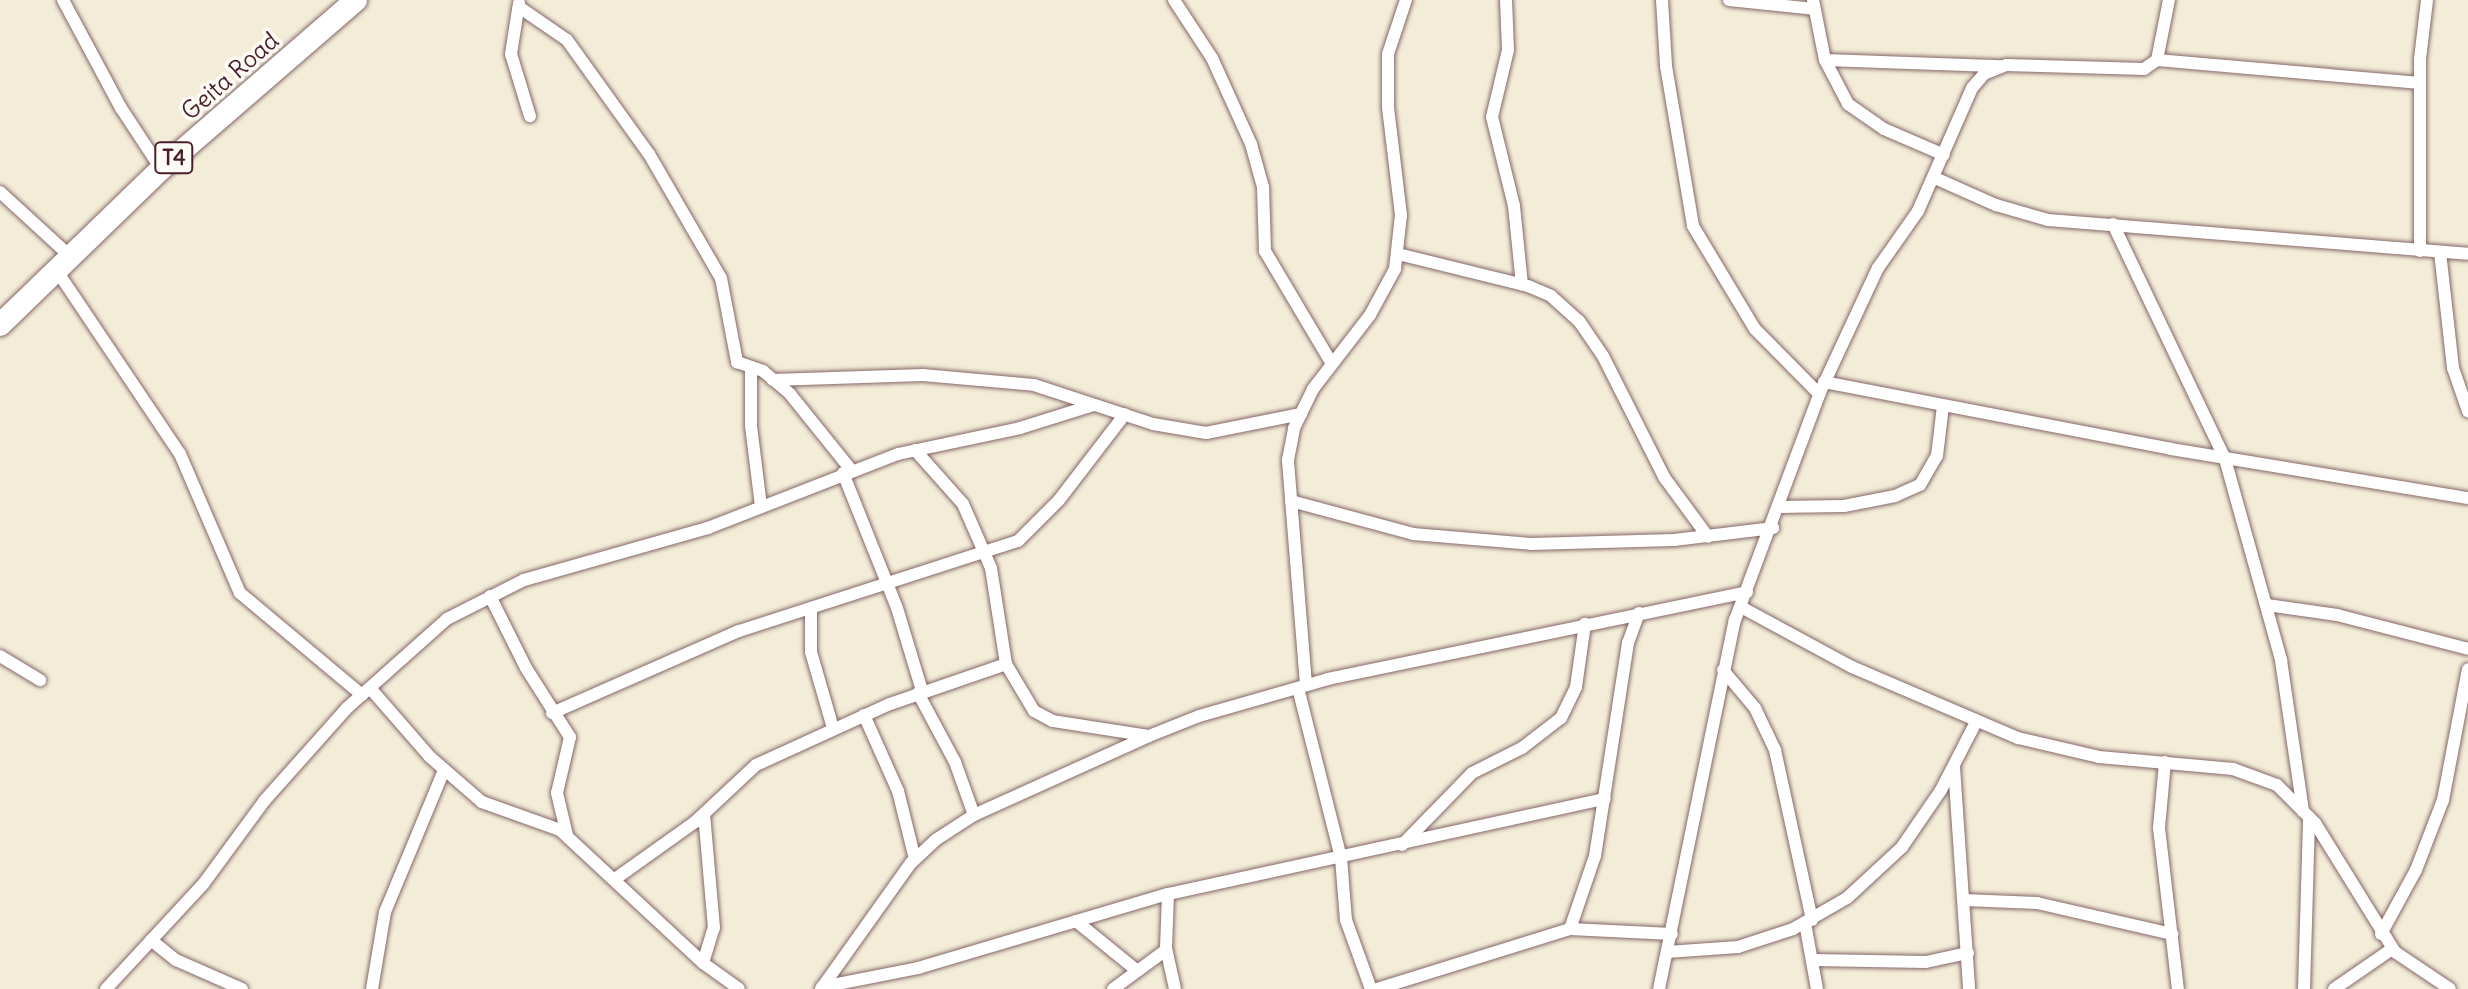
<!DOCTYPE html>
<html>
<head>
<meta charset="utf-8">
<style>
	body { margin:0 }
	#map { position:relative; width:2468px; height:989px; overflow:hidden; background:#f3edd8; font-family:Delius,sans-serif }
	div>[style] { position:absolute }
	[style*='--x'] { left:calc(var(--x)*1px); top:calc(var(--y)*1px); width:calc(var(--w)*1px); rotate:calc(var(--a)*1deg) }
	.roads { filter:drop-shadow(0 0 2px #856768) drop-shadow(0 0 2px #856768) }
	.street>* { height:12px; margin:-6px; padding:0 6px; transform-origin:6px; border-radius:6px; background:#fff }
	.highway>* { height:22px; margin:-11px; padding:0 11px; transform-origin:11px; border-radius:11px; background:#fff }
	span { translate:-50% -50%; white-space:nowrap; text-align:center; line-height:1.15; -webkit-text-stroke:7px #fdfcf7; paint-order:stroke }
	.shield-label span { padding:2px 6px; background:#fdfcf7; border:2px solid; border-radius:6px; -webkit-text-stroke-width:0 }
	.shield-label { font-size:22px; color:#4a1f2b; font-weight:700 }
	.street-label { font-size:24px; color:#4a1f2b }
</style>
</head>
<body>
<div id="map">
	<div class="roads">
		<div class="street">
			<i style="--x:63;--y:0;--w:123;--a:61.8"></i>
			<i style="--x:121;--y:108;--w:73;--a:56.7"></i>
			<i style="--x:1174;--y:0;--w:69;--a:56.8"></i>
			<i style="--x:1212;--y:58;--w:94;--a:65.6"></i>
			<i style="--x:1251;--y:144;--w:45;--a:74.4"></i>
			<i style="--x:1263;--y:187;--w:64;--a:88.2"></i>
			<i style="--x:1265;--y:251;--w:129;--a:59.3"></i>
			<i style="--x:1506;--y:0;--w:50;--a:87.7"></i>
			<i style="--x:1508;--y:50;--w:69;--a:103.4"></i>
			<i style="--x:1492;--y:117;--w:92;--a:76.1"></i>
			<i style="--x:1514;--y:206;--w:79;--a:84.2"></i>
			<i style="--x:1662;--y:0;--w:66;--a:86.5"></i>
			<i style="--x:1666;--y:66;--w:162;--a:80.4"></i>
			<i style="--x:1693;--y:226;--w:120;--a:59"></i>
			<i style="--x:1755;--y:329;--w:91;--a:45.4"></i>
			<i style="--x:1729;--y:0;--w:85;--a:6"></i>
			<i style="--x:1813;--y:0;--w:61;--a:78.7"></i>
			<i style="--x:1825;--y:60;--w:50;--a:62.4"></i>
			<i style="--x:1848;--y:104;--w:44;--a:34.8"></i>
			<i style="--x:1884;--y:129;--w:65;--a:23.4"></i>
			<i style="--x:519;--y:3;--w:52;--a:98.9"></i>
			<i style="--x:511;--y:54;--w:65;--a:73"></i>
			<i style="--x:519;--y:7;--w:58;--a:34.5"></i>
			<i style="--x:567;--y:40;--w:140;--a:54.3"></i>
			<i style="--x:649;--y:154;--w:143;--a:59.9"></i>
			<i style="--x:721;--y:278;--w:86;--a:79.2"></i>
			<i style="--x:737;--y:362;--w:28;--a:19"></i>
			<i style="--x:763;--y:371;--w:35;--a:40"></i>
			<i style="--x:790;--y:394;--w:97;--a:51.2"></i>
			<i style="--x:1825;--y:60;--w:176;--a:2"></i>
			<i style="--x:2157;--y:60;--w:264;--a:5"></i>
			<i style="--x:1935;--y:178;--w:67;--a:23.9"></i>
			<i style="--x:1996;--y:205;--w:54;--a:16.1"></i>
			<i style="--x:2048;--y:220;--w:421;--a:4.6"></i>
			<i style="--x:0;--y:192;--w:98;--a:42.5"></i>
			<i style="--x:2113;--y:224;--w:260;--a:64.5"></i>
			<i style="--x:2225;--y:459;--w:209;--a:74.4"></i>
			<i style="--x:2281;--y:660;--w:153;--a:81.7"></i>
			<i style="--x:2420;--y:251;--w:192;--a:-90"></i>
			<i style="--x:2420;--y:59;--w:59;--a:-83.2"></i>
			<i style="--x:2440;--y:252;--w:117;--a:83.6"></i>
			<i style="--x:2453;--y:368;--w:46;--a:70.8"></i>
			<i style="--x:1398;--y:254;--w:134;--a:13.8"></i>
			<i style="--x:1528;--y:286;--w:25;--a:23"></i>
			<i style="--x:1551;--y:296;--w:38;--a:42"></i>
			<i style="--x:1579;--y:321;--w:42;--a:55.6"></i>
			<i style="--x:1603;--y:356;--w:136;--a:63.2"></i>
			<i style="--x:1664;--y:477;--w:74;--a:53.7"></i>
			<i style="--x:57;--y:271;--w:220;--a:56.1"></i>
			<i style="--x:180;--y:454;--w:151;--a:66.7"></i>
			<i style="--x:240;--y:593;--w:159;--a:39.9"></i>
			<i style="--x:751;--y:367;--w:59;--a:90"></i>
			<i style="--x:751;--y:426;--w:81;--a:82.9"></i>
			<i style="--x:773;--y:380;--w:150;--a:-1.9"></i>
			<i style="--x:923;--y:375;--w:111;--a:5.1"></i>
			<i style="--x:1034;--y:385;--w:125;--a:18.1"></i>
			<i style="--x:1153;--y:424;--w:54;--a:9.6"></i>
			<i style="--x:1206;--y:433;--w:97;--a:-11.3"></i>
			<i style="--x:1824;--y:382;--w:353;--a:10.9"></i>
			<i style="--x:2171;--y:449;--w:301;--a:9.4"></i>
			<i style="--x:915;--y:450;--w:72;--a:48.4"></i>
			<i style="--x:963;--y:504;--w:70;--a:66.4"></i>
			<i style="--x:991;--y:568;--w:97;--a:81.1"></i>
			<i style="--x:1006;--y:664;--w:55;--a:59.2"></i>
			<i style="--x:1034;--y:711;--w:21;--a:28"></i>
			<i style="--x:1053;--y:721;--w:97;--a:8.9"></i>
			<i style="--x:843;--y:473;--w:145;--a:68.2"></i>
			<i style="--x:897;--y:608;--w:87;--a:73.2"></i>
			<i style="--x:1291;--y:501;--w:126;--a:15.1"></i>
			<i style="--x:1413;--y:534;--w:118;--a:4.8"></i>
			<i style="--x:1531;--y:544;--w:143;--a:-1.6"></i>
			<i style="--x:1674;--y:540;--w:100;--a:-6.9"></i>
			<i style="--x:1781;--y:507;--w:63;--a:-0.9"></i>
			<i style="--x:1844;--y:506;--w:52;--a:-11.1"></i>
			<i style="--x:1895;--y:496;--w:27;--a:-24"></i>
			<i style="--x:1920;--y:485;--w:34;--a:-60"></i>
			<i style="--x:1937;--y:456;--w:50;--a:-83.2"></i>
			<i style="--x:490;--y:596;--w:80;--a:63.4"></i>
			<i style="--x:526;--y:668;--w:82;--a:57.5"></i>
			<i style="--x:570;--y:737;--w:57;--a:103.1"></i>
			<i style="--x:557;--y:793;--w:43;--a:76.6"></i>
			<i style="--x:2267;--y:605;--w:71;--a:8.1"></i>
			<i style="--x:2337;--y:615;--w:135;--a:14.5"></i>
			<i style="--x:1741;--y:607;--w:126;--a:28.4"></i>
			<i style="--x:1852;--y:667;--w:181;--a:23.2"></i>
			<i style="--x:2018;--y:738;--w:83;--a:13.2"></i>
			<i style="--x:2099;--y:757;--w:135;--a:5.1"></i>
			<i style="--x:2233;--y:769;--w:47;--a:20"></i>
			<i style="--x:2277;--y:785;--w:54;--a:45"></i>
			<i style="--x:2315;--y:823;--w:152;--a:58.2"></i>
			<i style="--x:2395;--y:952;--w:66;--a:33.9"></i>
			<i style="--x:811;--y:608;--w:44;--a:90"></i>
			<i style="--x:811;--y:652;--w:79;--a:73.9"></i>
			<i style="--x:0;--y:656;--w:47;--a:31"></i>
			<i style="--x:1723;--y:670;--w:50;--a:49.9"></i>
			<i style="--x:1755;--y:708;--w:47;--a:64.5"></i>
			<i style="--x:1775;--y:750;--w:174;--a:77.7"></i>
			<i style="--x:1306;--y:685;--w:226;--a:-94.6"></i>
			<i style="--x:1288;--y:460;--w:33;--a:-79"></i>
			<i style="--x:1294;--y:428;--w:43;--a:-64"></i>
			<i style="--x:1313;--y:389;--w:93;--a:-52.4"></i>
			<i style="--x:1370;--y:315;--w:52;--a:-61.5"></i>
			<i style="--x:1395;--y:269;--w:54;--a:-83.7"></i>
			<i style="--x:1401;--y:215;--w:109;--a:-96.9"></i>
			<i style="--x:1388;--y:107;--w:53;--a:-90"></i>
			<i style="--x:1388;--y:54;--w:57;--a:-71.6"></i>
			<i style="--x:370;--y:688;--w:91;--a:49"></i>
			<i style="--x:430;--y:757;--w:69;--a:40.9"></i>
			<i style="--x:482;--y:802;--w:83;--a:19.7"></i>
			<i style="--x:560;--y:830;--w:195;--a:42.9"></i>
			<i style="--x:703;--y:963;--w:44;--a:35.8"></i>
			<i style="--x:1298;--y:688;--w:175;--a:75.8"></i>
			<i style="--x:1341;--y:858;--w:62;--a:85.4"></i>
			<i style="--x:1346;--y:920;--w:73;--a:70.1"></i>
			<i style="--x:918;--y:693;--w:78;--a:61.8"></i>
			<i style="--x:955;--y:762;--w:56;--a:70.3"></i>
			<i style="--x:552;--y:713;--w:204;--a:-23.7"></i>
			<i style="--x:739;--y:631;--w:293;--a:-17.9"></i>
			<i style="--x:1018;--y:541;--w:58;--a:-45"></i>
			<i style="--x:1059;--y:500;--w:108;--a:-52.5"></i>
			<i style="--x:864;--y:715;--w:83;--a:65.9"></i>
			<i style="--x:898;--y:791;--w:70;--a:76"></i>
			<i style="--x:2165;--y:762;--w:66;--a:95.2"></i>
			<i style="--x:2159;--y:828;--w:162;--a:83.3"></i>
			<i style="--x:1954;--y:767;--w:223;--a:86.1"></i>
			<i style="--x:1402;--y:845;--w:100;--a:-45.8"></i>
			<i style="--x:1472;--y:773;--w:56;--a:-26.6"></i>
			<i style="--x:1522;--y:748;--w:49;--a:-37.6"></i>
			<i style="--x:1561;--y:718;--w:34;--a:-64"></i>
			<i style="--x:1576;--y:687;--w:64;--a:-81.9"></i>
			<i style="--x:615;--y:879;--w:98;--a:-35.5"></i>
			<i style="--x:695;--y:822;--w:83;--a:-43.1"></i>
			<i style="--x:756;--y:765;--w:147;--a:-24.5"></i>
			<i style="--x:890;--y:704;--w:123;--a:-19"></i>
			<i style="--x:1168;--y:894;--w:54;--a:92.1"></i>
			<i style="--x:1166;--y:948;--w:42;--a:77.6"></i>
			<i style="--x:1964;--y:900;--w:73;--a:2.4"></i>
			<i style="--x:2037;--y:903;--w:139;--a:12.9"></i>
			<i style="--x:1076;--y:921;--w:77;--a:39.2"></i>
			<i style="--x:1805;--y:923;--w:67;--a:79.7"></i>
			<i style="--x:1570;--y:929;--w:77;--a:-71.1"></i>
			<i style="--x:1595;--y:856;--w:216;--a:-81.2"></i>
			<i style="--x:1628;--y:643;--w:32;--a:-70"></i>
			<i style="--x:2381;--y:934;--w:73;--a:-61.3"></i>
			<i style="--x:2416;--y:870;--w:75;--a:-68.9"></i>
			<i style="--x:2443;--y:800;--w:133;--a:-79.2"></i>
			<i style="--x:151;--y:940;--w:32;--a:39"></i>
			<i style="--x:176;--y:960;--w:72;--a:23.7"></i>
			<i style="--x:1667;--y:952;--w:71;--a:-4"></i>
			<i style="--x:1738;--y:947;--w:58;--a:-18.1"></i>
			<i style="--x:1793;--y:929;--w:62;--a:-29.9"></i>
			<i style="--x:1847;--y:898;--w:75;--a:-42.8"></i>
			<i style="--x:1902;--y:847;--w:69;--a:-55.6"></i>
			<i style="--x:1941;--y:790;--w:76;--a:-62.8"></i>
			<i style="--x:1813;--y:960;--w:113;--a:1"></i>
			<i style="--x:1926;--y:962;--w:43;--a:-12.1"></i>
			<i style="--x:703;--y:963;--w:37;--a:-73"></i>
			<i style="--x:714;--y:928;--w:114;--a:-95"></i>
			<i style="--x:822;--y:987;--w:98;--a:-11.2"></i>
			<i style="--x:918;--y:968;--w:261;--a:-16.5"></i>
			<i style="--x:1168;--y:894;--w:447;--a:-12.3"></i>
			<i style="--x:106;--y:989;--w:144;--a:-47.2"></i>
			<i style="--x:204;--y:883;--w:103;--a:-53.7"></i>
			<i style="--x:265;--y:800;--w:123;--a:-48.3"></i>
			<i style="--x:347;--y:708;--w:134;--a:-41.7"></i>
			<i style="--x:447;--y:619;--w:86;--a:-26.9"></i>
			<i style="--x:524;--y:580;--w:191;--a:-15.8"></i>
			<i style="--x:708;--y:528;--w:204;--a:-21.3"></i>
			<i style="--x:898;--y:454;--w:125;--a:-12"></i>
			<i style="--x:1020;--y:428;--w:77;--a:-17.3"></i>
			<i style="--x:372;--y:989;--w:78;--a:-80.4"></i>
			<i style="--x:385;--y:912;--w:154;--a:-67.4"></i>
			<i style="--x:821;--y:989;--w:155;--a:-54.5"></i>
			<i style="--x:911;--y:863;--w:35;--a:-43"></i>
			<i style="--x:937;--y:839;--w:44;--a:-33"></i>
			<i style="--x:974;--y:815;--w:192;--a:-24.3"></i>
			<i style="--x:1149;--y:736;--w:54;--a:-21.8"></i>
			<i style="--x:1199;--y:716;--w:134;--a:-16"></i>
			<i style="--x:1328;--y:679;--w:428;--a:-11.7"></i>
			<i style="--x:1113;--y:989;--w:66;--a:-36.3"></i>
			<i style="--x:1377;--y:989;--w:202;--a:-17.3"></i>
			<i style="--x:1570;--y:929;--w:102;--a:2.8"></i>
			<i style="--x:1659;--y:989;--w:377;--a:-78.4"></i>
			<i style="--x:1735;--y:620;--w:246;--a:-69.5"></i>
			<i style="--x:1821;--y:390;--w:135;--a:-65"></i>
			<i style="--x:1878;--y:268;--w:70;--a:-54.9"></i>
			<i style="--x:1918;--y:211;--w:134;--a:-66.3"></i>
			<i style="--x:1972;--y:88;--w:18;--a:-49"></i>
			<i style="--x:1984;--y:74;--w:24;--a:-22"></i>
			<i style="--x:2006;--y:65;--w:138;--a:1.7"></i>
			<i style="--x:2144;--y:69;--w:16;--a:-35"></i>
			<i style="--x:2157;--y:60;--w:61;--a:-78.7"></i>
			<i style="--x:2304;--y:989;--w:172;--a:-88.3"></i>
			<i style="--x:2334;--y:989;--w:70;--a:-34.6"></i>
		</div>
		<div class="highway">
			<i style="--x:0;--y:325;--w:224;--a:-44.1"></i>
			<i style="--x:161;--y:169;--w:258;--a:-40.9"></i>
		</div>
	</div>
	<div class="shield-label">
		<span style="left:174px;top:158px">T4</span>
	</div>
	<div class="street-label">
		<span style="left:230px;top:76px;rotate:-41deg">Geita Road</span>
	</div>
</div>
</body>
</html>
